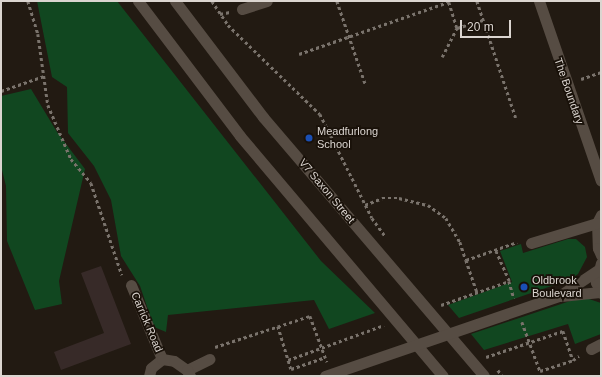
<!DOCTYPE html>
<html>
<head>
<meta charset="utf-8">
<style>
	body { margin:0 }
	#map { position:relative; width:602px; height:377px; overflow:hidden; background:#221a12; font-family:Helvetica,sans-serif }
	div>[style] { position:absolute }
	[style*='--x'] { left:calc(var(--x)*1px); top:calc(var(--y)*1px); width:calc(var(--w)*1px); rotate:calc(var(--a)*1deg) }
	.green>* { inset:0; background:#114720 }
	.building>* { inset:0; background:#372a28 }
	.path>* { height:2.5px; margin-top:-1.25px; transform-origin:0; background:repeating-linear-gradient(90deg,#7a736c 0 3px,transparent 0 6px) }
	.minor>* { height:11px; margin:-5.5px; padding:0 5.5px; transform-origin:5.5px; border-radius:5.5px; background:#564c43 }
	.tertiary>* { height:11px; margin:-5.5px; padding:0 5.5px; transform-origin:5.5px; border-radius:5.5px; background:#564c43 }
	.dots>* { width:11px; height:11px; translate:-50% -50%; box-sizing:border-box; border:2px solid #191109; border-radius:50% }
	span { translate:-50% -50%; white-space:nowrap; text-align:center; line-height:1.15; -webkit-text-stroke:3.5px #191109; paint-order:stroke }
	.street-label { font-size:11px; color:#dbd5d0 }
	.poi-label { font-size:11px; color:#dbd5d0 }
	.left { translate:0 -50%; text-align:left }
	.frame { position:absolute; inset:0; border:2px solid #dbd5d0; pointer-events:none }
	.scale { position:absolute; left:460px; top:20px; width:51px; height:18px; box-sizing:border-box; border:2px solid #dbd5d0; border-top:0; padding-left:5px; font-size:12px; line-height:14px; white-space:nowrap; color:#dbd5d0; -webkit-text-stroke:3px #191109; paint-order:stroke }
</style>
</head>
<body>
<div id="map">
	<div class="green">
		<i style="clip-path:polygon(37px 1px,117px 1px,321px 261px,375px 313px,329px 329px,314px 300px,168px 315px,166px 332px,154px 327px,140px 286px,121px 256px,111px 200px,94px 166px,68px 133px,67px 87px,52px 77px)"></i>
		<i style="clip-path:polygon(31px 89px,57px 132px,85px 169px,59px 281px,62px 304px,35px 310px,7px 241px,6px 186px,1px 166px,1px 96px)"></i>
		<i style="clip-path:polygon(568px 239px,576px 239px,585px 247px,587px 257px,578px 274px,569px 280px,459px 318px,448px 305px,512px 282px,500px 251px,521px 244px,523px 253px)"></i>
		<i style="clip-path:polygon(576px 299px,589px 299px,601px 303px,601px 334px,575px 344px,568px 324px,484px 350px,471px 334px)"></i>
	</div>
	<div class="building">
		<i style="clip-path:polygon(101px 266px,131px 344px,61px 370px,54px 352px,104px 333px,81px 273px)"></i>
	</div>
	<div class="path">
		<i style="--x:28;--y:1;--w:34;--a:73"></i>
		<i style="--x:38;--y:34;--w:72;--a:82"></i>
		<i style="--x:48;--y:105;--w:59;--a:66.9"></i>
		<i style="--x:71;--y:159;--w:31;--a:50"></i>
		<i style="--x:91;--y:183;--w:97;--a:71.4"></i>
		<i style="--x:212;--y:1;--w:29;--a:56"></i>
		<i style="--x:228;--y:25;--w:128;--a:44.1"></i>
		<i style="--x:320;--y:114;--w:116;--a:63.4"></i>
		<i style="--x:372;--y:218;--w:22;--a:54"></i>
		<i style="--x:337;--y:1;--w:87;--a:71.1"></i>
		<i style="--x:477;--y:1;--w:123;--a:71.6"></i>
		<i style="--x:449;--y:2;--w:27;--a:73"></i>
		<i style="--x:457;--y:28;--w:27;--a:-17"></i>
		<i style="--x:220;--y:14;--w:10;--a:-11"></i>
		<i style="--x:299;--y:54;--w:161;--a:-19.2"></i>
		<i style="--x:442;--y:57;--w:33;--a:-63"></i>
		<i style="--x:581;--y:79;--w:21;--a:-19"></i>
		<i style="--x:1;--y:91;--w:46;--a:-19.2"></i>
		<i style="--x:365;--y:205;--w:18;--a:-22"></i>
		<i style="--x:382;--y:198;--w:17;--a:0"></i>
		<i style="--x:399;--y:198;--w:30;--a:14"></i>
		<i style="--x:428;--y:205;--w:22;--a:36"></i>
		<i style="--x:446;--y:218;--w:28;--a:60"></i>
		<i style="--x:460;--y:242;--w:19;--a:72"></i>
		<i style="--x:466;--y:260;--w:54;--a:-19.4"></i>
		<i style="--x:466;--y:260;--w:34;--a:71"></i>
		<i style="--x:509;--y:281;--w:18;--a:74"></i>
		<i style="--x:441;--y:305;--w:72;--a:-19.4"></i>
		<i style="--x:509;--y:281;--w:34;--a:-114"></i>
		<i style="--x:522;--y:322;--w:52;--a:69.8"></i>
		<i style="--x:540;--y:371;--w:35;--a:-18"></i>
		<i style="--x:278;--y:326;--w:45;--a:73.2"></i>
		<i style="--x:291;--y:369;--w:36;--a:-19"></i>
		<i style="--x:215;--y:347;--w:100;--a:-18.1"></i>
		<i style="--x:310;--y:316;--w:49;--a:69.7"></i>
		<i style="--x:486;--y:357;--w:81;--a:-18.7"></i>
		<i style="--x:563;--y:331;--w:31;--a:71"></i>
		<i style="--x:573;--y:360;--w:7;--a:-34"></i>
		<i style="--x:288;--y:360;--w:102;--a:-20"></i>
		<i style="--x:498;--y:370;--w:7;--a:56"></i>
	</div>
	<div class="minor">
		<i style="--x:539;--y:1;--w:190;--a:71"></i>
		<i style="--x:242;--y:9;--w:26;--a:-18"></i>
		<i style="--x:601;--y:215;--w:9;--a:117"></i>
		<i style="--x:597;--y:223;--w:25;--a:88"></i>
		<i style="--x:598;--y:248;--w:8;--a:67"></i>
		<i style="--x:531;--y:243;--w:69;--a:-16.9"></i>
		<i style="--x:131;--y:285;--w:80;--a:67.3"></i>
		<i style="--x:591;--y:349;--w:11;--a:-27"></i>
		<i style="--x:187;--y:370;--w:25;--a:-26"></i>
		<i style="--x:149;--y:376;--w:8;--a:-76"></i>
		<i style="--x:151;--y:368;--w:14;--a:-39"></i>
		<i style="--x:162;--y:359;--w:12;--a:9"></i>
		<i style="--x:174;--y:361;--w:16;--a:35"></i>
		<i style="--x:187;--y:370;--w:7;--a:63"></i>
	</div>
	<div class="tertiary">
		<i style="--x:138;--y:1;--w:169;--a:52.9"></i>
		<i style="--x:240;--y:136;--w:314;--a:49.8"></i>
		<i style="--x:175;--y:1;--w:146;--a:52.8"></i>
		<i style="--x:263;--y:117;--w:340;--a:49.5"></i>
		<i style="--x:601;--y:263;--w:20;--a:105"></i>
		<i style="--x:596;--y:282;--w:12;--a:66"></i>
		<i style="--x:561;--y:296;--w:39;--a:-6"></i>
		<i style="--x:325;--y:376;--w:247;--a:-18.9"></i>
		<i style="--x:559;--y:296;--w:47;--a:-33.7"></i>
	</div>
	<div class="dots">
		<i style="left:309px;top:138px;background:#1a4fb4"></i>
		<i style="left:524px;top:287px;background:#1a4fb4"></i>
	</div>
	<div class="street-label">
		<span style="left:569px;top:91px;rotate:71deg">The Boundary</span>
		<span style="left:327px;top:191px;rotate:50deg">V7 Saxon Street</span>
		<span style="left:147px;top:322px;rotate:67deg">Carrick Road</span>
	</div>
	<div class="poi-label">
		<span class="left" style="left:317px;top:138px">Meadfurlong<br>School</span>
		<span class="left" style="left:532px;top:287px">Oldbrook<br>Boulevard</span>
	</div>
	<div class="frame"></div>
	<div class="scale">20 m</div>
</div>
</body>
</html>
